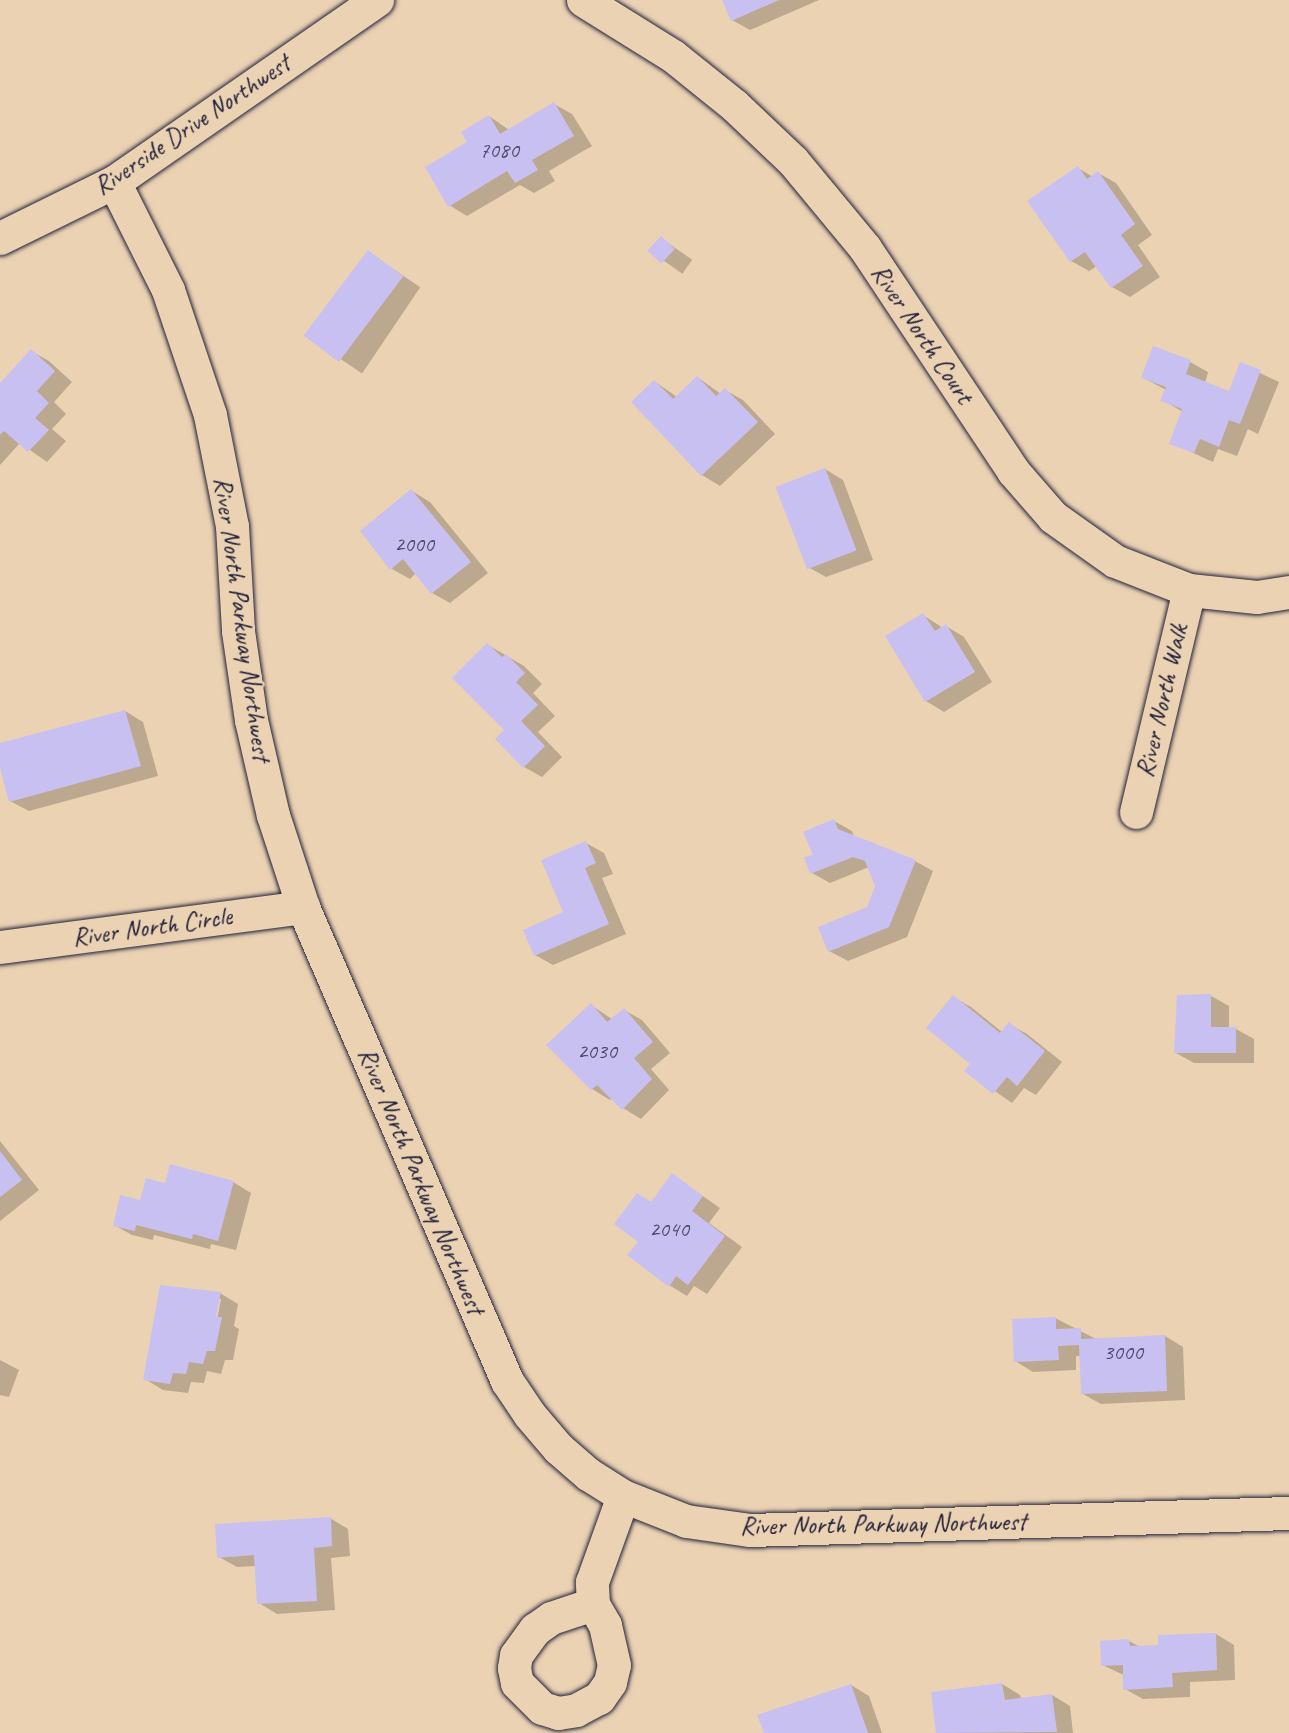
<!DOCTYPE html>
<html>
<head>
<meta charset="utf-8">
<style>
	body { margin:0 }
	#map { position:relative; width:1289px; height:1733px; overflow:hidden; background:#ebd2b3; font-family:Caveat,sans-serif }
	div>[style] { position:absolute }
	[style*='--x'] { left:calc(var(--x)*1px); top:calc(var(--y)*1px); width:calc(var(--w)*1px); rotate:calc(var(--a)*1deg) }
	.shadow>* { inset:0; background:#0003; transform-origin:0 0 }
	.building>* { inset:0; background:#c9c0f2; transform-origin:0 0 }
	.roads { filter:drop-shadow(0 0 2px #22223b) drop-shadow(0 0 2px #22223b) }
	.minor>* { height:33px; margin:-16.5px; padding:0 16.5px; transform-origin:16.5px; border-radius:16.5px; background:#ebd2b3 }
	.tertiary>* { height:33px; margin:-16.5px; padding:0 16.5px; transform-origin:16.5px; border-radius:16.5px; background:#ebd2b3 }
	span { translate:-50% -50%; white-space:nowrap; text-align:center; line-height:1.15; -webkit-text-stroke:4.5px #ebd2b3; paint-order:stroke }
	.number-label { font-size:22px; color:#4c4a69 }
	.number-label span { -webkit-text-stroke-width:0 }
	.street-label { font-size:26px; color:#22223b }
</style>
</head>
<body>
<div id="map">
	<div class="shadow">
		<i style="clip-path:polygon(724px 0,819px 0,750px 30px,732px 20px)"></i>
		<i style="clip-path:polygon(554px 104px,572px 114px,592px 146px,549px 171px,555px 181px,534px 193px,520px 185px,467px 216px,449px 205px,469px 142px,489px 116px,509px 130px)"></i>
		<i style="clip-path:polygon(1078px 168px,1093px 177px,1098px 173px,1116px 183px,1152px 235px,1138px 245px,1160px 277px,1130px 297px,1112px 287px,1097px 266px,1089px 271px,1071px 261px)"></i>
		<i style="left:661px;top:238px;width:38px;height:17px;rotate:35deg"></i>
		<i style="left:368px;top:252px;width:63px;height:104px;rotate:34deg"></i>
		<i style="clip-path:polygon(1154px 348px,1190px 362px,1208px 372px,1205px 383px,1230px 393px,1241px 364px,1279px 382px,1258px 434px,1248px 429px,1237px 456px,1218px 449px,1213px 462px,1171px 443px,1183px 412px,1162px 400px,1166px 390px,1142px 377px)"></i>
		<i style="clip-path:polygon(31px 351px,49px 361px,72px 382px,54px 402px,66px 414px,52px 429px,66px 441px,47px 462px,20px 443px,0 465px,0 385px)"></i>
		<i style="clip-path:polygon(697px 377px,721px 394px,725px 390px,743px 400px,775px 434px,720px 486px,702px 475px,633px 402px,654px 381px,677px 397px)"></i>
		<i style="clip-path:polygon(825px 469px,843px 480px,873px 560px,826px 577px,808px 567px)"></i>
		<i style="clip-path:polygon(412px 491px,430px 502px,488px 573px,450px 603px,432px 593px,416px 573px,410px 579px,392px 569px)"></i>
		<i style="clip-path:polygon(923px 615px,943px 628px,946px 626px,964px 637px,992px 682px,944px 712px,926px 701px)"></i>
		<i style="clip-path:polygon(488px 645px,524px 666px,542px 684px,533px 693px,555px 716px,538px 732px,562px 757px,542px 777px,524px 767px,506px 730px)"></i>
		<i style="clip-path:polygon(125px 711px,143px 722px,158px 776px,29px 811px,10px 801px,0 763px,0 744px)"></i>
		<i style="clip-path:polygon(834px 821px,852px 831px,854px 837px,915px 861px,933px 871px,907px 937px,848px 961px,829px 951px,868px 908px,876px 886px,869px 867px,830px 883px,812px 873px,815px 856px)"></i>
		<i style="clip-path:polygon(586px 843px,604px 853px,613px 874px,602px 878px,626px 934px,553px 965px,535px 955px,565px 913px)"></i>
		<i style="clip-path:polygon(1211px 996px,1229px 1006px,1229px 1028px,1236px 1029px,1254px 1039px,1254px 1063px,1194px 1063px,1176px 1053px)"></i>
		<i style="clip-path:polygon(953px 997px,971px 1007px,1002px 1032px,1009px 1024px,1027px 1034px,1062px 1062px,1036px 1095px,1024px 1088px,1012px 1103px,966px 1071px,972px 1063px)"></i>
		<i style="clip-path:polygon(591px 1005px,612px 1019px,624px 1010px,642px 1020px,670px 1053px,651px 1069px,669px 1090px,641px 1119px,623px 1108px,612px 1098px,610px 1100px,592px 1089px)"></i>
		<i style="clip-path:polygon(0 1141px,39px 1190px,0 1221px)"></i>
		<i style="clip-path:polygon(672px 1175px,720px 1208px,709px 1223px,742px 1247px,707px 1294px,694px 1286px,687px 1296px,669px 1285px,640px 1242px)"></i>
		<i style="clip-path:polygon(233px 1182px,251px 1193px,236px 1250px,211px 1244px,210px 1249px,154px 1235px,153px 1240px,132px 1235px,114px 1225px,166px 1184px)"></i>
		<i style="clip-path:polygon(evenodd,220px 1293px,238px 1304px,234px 1326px,239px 1329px,233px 1360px,225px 1360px,221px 1374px,207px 1371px,204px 1383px,191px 1382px,188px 1393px,163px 1390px,145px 1379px,220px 1293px,218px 1299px,221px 1299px,216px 1325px,213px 1324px,218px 1299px)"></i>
		<i style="clip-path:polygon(1055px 1318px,1098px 1340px,1165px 1336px,1183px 1347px,1185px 1400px,1101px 1404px,1083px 1394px,1081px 1356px,1076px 1356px,1076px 1370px,1033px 1372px,1015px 1361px)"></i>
		<i style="clip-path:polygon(0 1360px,19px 1370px,9px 1397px,0 1395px)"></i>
		<i style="clip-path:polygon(330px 1518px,348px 1529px,350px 1556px,331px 1558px,335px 1610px,277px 1614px,259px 1603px,256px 1566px,237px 1567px,219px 1557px)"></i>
		<i style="clip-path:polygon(1216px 1634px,1234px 1645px,1235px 1680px,1190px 1682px,1190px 1697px,1143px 1699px,1125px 1689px,1124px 1675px,1102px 1665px,1129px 1641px,1140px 1647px,1160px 1646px)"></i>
		<i style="clip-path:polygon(1002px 1684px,1020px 1695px,1021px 1699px,1052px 1695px,1070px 1706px,1073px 1733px,938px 1733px,933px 1693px)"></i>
		<i style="clip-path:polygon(851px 1685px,869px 1696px,882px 1733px,765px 1733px)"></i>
	</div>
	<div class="building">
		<i style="clip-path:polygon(722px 0,779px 0,731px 21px)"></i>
		<i style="clip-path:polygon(554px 102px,574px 136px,532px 160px,538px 170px,515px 183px,507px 171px,448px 207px,425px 167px,467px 142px,461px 132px,489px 115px,500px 134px)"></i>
		<i style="clip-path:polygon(1078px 166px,1087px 179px,1098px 171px,1135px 224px,1121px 235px,1143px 266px,1111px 288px,1085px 252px,1070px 262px,1027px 201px)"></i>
		<i style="left:661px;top:236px;width:19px;height:20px;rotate:43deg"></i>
		<i style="left:368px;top:250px;width:44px;height:107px;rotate:37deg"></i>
		<i style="clip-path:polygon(1153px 346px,1191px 360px,1186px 374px,1229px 391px,1240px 362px,1261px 370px,1240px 424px,1229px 420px,1219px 447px,1200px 439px,1194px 453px,1169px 444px,1182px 409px,1160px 401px,1166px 387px,1141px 378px)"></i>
		<i style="clip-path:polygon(31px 349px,55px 371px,37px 391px,49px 403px,35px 418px,49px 430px,28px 452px,4px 431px,0 435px,0 383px)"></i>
		<i style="clip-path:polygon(697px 376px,716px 396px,725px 388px,758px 422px,701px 476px,631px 402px,654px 380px,673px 399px)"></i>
		<i style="left:825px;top:468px;width:88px;height:53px;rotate:69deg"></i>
		<i style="clip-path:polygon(411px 489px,471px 562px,431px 594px,403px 559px,390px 570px,360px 531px)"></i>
		<i style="clip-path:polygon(923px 613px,935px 631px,946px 624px,975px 672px,925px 702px,885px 636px)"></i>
		<i style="clip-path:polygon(487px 643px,502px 657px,506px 654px,525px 673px,516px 682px,538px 705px,521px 721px,545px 746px,523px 768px,495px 739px,504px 730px,452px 678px)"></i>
		<i style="clip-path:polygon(125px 710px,141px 766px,9px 802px,0 768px,0 743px)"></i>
		<i style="clip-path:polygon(834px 819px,838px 829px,916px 860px,889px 927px,828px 952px,818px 927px,867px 907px,875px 886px,865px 861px,853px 857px,810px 874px,804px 857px,813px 855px,803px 832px)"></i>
		<i style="clip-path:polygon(586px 841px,596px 863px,585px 868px,609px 924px,534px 956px,523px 930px,563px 912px,541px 860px)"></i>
		<i style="clip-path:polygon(1211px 994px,1211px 1027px,1236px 1027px,1236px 1053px,1174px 1053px,1177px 995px)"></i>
		<i style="clip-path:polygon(953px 995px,1000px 1033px,1009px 1022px,1045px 1051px,1017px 1086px,1007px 1077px,993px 1094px,964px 1071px,970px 1064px,926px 1028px)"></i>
		<i style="clip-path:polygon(591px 1003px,607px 1022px,624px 1008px,653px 1042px,634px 1058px,652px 1079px,622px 1110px,597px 1085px,591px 1090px,546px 1045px)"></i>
		<i style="clip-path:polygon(0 1151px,22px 1180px,0 1197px)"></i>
		<i style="clip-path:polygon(170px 1164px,234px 1181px,218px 1241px,193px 1234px,192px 1239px,136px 1225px,135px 1231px,113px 1226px,120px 1195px,140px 1200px,146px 1178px,165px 1183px)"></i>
		<i style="clip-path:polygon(672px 1173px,703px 1196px,692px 1211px,725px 1236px,688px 1285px,676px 1276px,669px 1287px,627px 1255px,638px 1242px,614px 1224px,637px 1193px,651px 1202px)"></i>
		<i style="clip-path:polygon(160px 1285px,221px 1292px,216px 1317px,222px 1317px,215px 1351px,207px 1351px,203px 1364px,189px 1362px,186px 1374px,173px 1373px,170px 1384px,143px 1380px)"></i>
		<i style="clip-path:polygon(1056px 1317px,1056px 1329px,1081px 1328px,1081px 1339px,1165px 1335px,1167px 1391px,1081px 1394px,1079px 1345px,1058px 1346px,1059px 1360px,1014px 1362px,1012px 1319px)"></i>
		<i style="clip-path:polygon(331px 1517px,332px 1546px,314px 1548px,317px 1601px,257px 1604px,254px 1555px,217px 1558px,215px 1524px)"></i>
		<i style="clip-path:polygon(1216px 1633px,1217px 1670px,1172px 1673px,1173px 1687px,1123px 1690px,1123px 1665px,1101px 1666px,1100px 1641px,1129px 1639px,1130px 1646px,1158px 1645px,1158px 1635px)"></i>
		<i style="clip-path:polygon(1002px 1683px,1005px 1700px,1052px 1694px,1057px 1732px,936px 1733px,931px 1692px)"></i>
		<i style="clip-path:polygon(851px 1684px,868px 1733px,764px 1733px,757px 1715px)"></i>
	</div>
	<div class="roads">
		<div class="minor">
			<i style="--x:583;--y:0;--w:106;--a:31.9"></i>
			<i style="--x:673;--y:56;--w:78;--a:38.8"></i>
			<i style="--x:734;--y:105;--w:81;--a:43.5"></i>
			<i style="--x:793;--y:161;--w:113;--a:50.4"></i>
			<i style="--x:865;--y:248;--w:268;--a:56.4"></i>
			<i style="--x:1013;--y:471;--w:61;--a:49"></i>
			<i style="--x:1053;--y:517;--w:76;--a:35.4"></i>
			<i style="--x:1115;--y:561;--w:79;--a:21.4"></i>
			<i style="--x:1189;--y:590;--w:68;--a:5.9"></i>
			<i style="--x:1257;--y:597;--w:32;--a:-9"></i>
			<i style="--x:114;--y:182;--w:121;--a:63.4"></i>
			<i style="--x:168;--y:290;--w:132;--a:71.4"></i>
			<i style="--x:210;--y:415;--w:113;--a:78.8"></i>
			<i style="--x:232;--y:526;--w:105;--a:86.7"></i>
			<i style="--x:238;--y:631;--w:90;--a:81.7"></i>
			<i style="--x:251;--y:720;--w:98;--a:77"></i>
			<i style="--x:273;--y:815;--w:97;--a:71.9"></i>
			<i style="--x:303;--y:907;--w:516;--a:66.71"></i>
			<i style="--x:507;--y:1381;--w:40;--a:56"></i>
			<i style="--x:529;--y:1414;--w:45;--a:49.5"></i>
			<i style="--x:558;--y:1448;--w:40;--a:41"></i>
			<i style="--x:588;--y:1474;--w:41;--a:32.2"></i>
			<i style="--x:623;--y:1496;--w:68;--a:21.6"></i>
			<i style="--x:686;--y:1521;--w:65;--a:8"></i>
			<i style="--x:750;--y:1530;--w:539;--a:-1.81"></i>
			<i style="--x:1136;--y:812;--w:228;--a:-76.6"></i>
			<i style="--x:0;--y:947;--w:306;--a:-7.5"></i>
			<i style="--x:593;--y:1604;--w:44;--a:161.6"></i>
			<i style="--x:551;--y:1618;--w:19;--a:145"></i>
			<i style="--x:535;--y:1629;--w:32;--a:126"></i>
			<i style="--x:516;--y:1655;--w:13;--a:99"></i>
			<i style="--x:514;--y:1668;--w:15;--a:79"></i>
			<i style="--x:517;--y:1683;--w:35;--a:45"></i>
			<i style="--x:542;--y:1708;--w:17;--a:17"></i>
			<i style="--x:558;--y:1713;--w:18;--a:-9"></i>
			<i style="--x:576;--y:1710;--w:26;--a:-28"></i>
			<i style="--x:599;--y:1698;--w:19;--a:-55"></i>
			<i style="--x:610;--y:1682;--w:17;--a:-77"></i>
			<i style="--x:614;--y:1665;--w:41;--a:-102.7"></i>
			<i style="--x:605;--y:1625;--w:24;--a:-120"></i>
			<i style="--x:593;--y:1604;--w:22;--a:-93"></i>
			<i style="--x:592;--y:1582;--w:91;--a:-70.2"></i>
		</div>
		<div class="tertiary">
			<i style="--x:0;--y:238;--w:127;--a:-26.2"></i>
			<i style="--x:114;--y:182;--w:320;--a:-34.7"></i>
		</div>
	</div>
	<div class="number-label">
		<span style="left:499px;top:151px">7080</span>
		<span style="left:414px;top:545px">2000</span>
		<span style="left:597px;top:1052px">2030</span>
		<span style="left:669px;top:1230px">2040</span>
		<span style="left:1123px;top:1353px">3000</span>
	</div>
	<div class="street-label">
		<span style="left:192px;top:125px;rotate:-34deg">Riverside Drive Northwest</span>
		<span style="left:922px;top:334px;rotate:56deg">River North Court</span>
		<span style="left:242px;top:619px;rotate:82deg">River North Parkway Northwest</span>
		<span style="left:1162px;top:701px;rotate:-77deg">River North Walk</span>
		<span style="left:152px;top:927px;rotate:-8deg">River North Circle</span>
		<span style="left:421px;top:1181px;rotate:67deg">River North Parkway Northwest</span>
		<span style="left:883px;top:1524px;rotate:-1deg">River North Parkway Northwest</span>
	</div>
</div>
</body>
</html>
